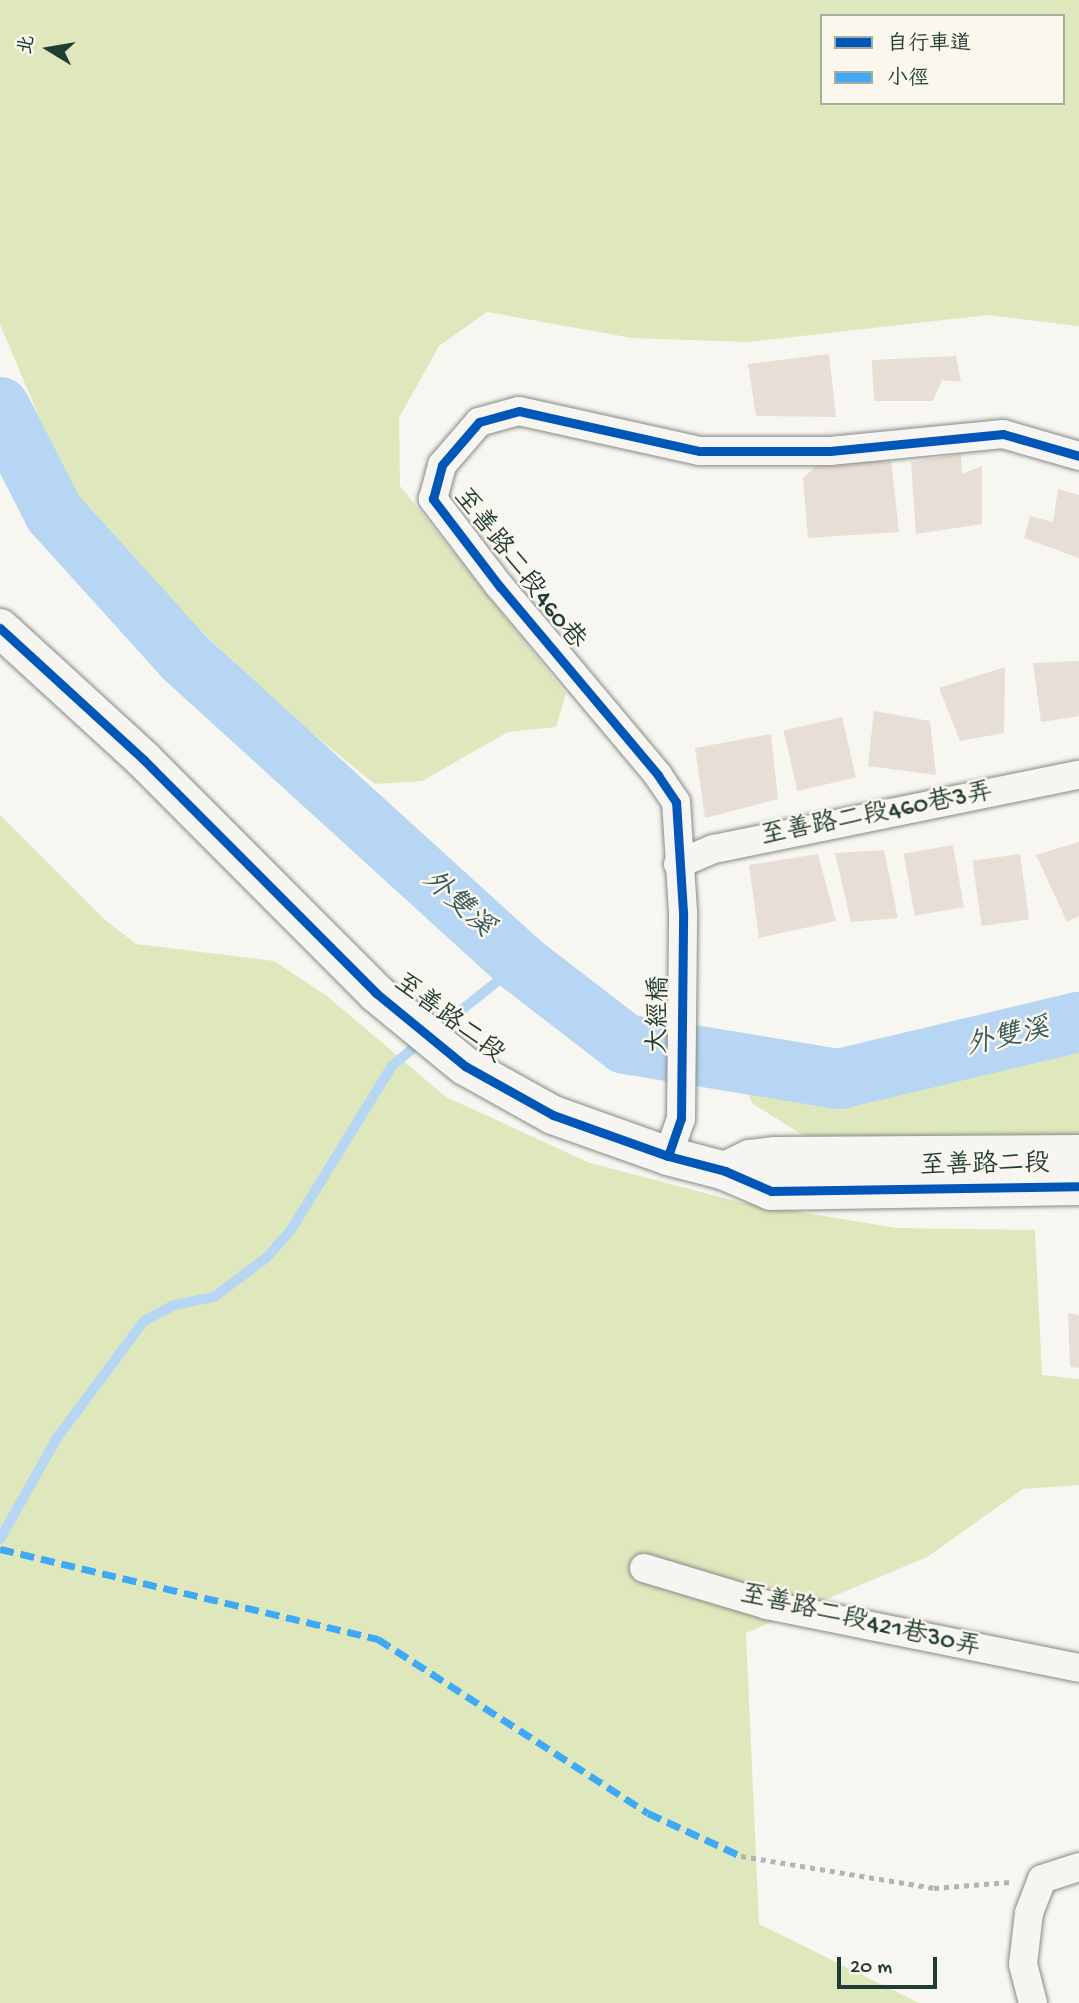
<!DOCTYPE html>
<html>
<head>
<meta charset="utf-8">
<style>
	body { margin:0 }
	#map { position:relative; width:1079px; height:2003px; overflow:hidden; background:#f8f6f0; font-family:"Gochi Hand","LXGW WenKai TC",sans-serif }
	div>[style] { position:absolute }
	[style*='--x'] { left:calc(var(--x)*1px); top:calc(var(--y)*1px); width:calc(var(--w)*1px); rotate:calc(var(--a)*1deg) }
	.green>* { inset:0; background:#dee8bc }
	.stream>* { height:10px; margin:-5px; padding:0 5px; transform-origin:5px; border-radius:5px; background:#b6d6f4 }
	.river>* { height:60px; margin:-30px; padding:0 30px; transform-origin:30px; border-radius:30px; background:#b6d6f4 }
	.building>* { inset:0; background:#e7ded5; transform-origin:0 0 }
	.path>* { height:4.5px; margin-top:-2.25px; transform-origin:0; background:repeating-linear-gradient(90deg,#b2b5b1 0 5px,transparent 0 10px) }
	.roads { filter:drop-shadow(0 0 2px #868b86) drop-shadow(0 0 2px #868b86) }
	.street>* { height:28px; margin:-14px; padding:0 14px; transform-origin:14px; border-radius:14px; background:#f6f5f1 }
	.secondary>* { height:38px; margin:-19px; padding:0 19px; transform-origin:19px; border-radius:19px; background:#f6f5f1 }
	.quiet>* { height:7px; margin-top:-3.5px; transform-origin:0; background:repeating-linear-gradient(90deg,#3fa9f5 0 14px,transparent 0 21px) }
	.cycleway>* { height:9px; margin:-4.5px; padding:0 4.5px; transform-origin:4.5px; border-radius:4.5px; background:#0057b8 }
	span { translate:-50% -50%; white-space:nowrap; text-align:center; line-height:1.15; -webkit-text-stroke:5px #fbf7ec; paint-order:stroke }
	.street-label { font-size:26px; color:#1f3d34 }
	.water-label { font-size:28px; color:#38595b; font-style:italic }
	.legend { position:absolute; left:820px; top:14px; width:245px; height:91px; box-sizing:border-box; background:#fbf7ec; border:2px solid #a3ada2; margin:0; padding:9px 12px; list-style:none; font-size:21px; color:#1f3d34 }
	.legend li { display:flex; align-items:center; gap:14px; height:35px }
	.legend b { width:35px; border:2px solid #a3ada2 }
	.north { position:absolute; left:14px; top:14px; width:70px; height:70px; -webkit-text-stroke:5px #fbf7ec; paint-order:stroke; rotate:281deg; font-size:19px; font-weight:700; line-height:28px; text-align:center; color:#1f3d34 }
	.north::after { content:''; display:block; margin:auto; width:24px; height:32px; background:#1f3d34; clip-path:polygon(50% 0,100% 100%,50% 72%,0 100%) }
	.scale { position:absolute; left:837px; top:1957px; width:100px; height:32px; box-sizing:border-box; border:4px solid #1f3d34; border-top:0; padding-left:9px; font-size:21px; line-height:24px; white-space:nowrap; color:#1f3d34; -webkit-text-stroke:5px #fbf7ec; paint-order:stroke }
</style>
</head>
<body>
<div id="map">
	<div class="green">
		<i style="clip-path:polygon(evenodd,0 0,1079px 0,1079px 326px,988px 315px,748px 342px,632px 338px,487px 312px,439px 346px,399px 418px,400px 486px,566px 694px,556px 727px,508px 732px,422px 781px,375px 784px,274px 702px,78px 510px,0 324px,0 0,822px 16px,1063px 16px,1063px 103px,822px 103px,822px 16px)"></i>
		<i style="clip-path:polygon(0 815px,104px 919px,136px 944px,274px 961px,327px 996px,446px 1097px,590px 1163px,739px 1202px,897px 1228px,1035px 1230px,1042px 1375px,1079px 1379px,1079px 1485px,1023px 1489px,927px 1557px,746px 1633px,759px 1924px,919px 2003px,0 2003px)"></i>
		<i style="clip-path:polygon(1079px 1047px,1079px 1146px,806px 1137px,753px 1104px,748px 1094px,751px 1084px,765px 1081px,829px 1098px)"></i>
	</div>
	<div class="stream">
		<i style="--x:434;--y:1032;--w:110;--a:-38.7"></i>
		<i style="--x:0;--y:1539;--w:116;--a:-60.6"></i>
		<i style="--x:57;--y:1438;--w:146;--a:-53.4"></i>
		<i style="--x:144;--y:1321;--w:34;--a:-28"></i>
		<i style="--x:174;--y:1305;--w:41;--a:-11.3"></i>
		<i style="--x:214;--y:1297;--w:65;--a:-36.9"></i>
		<i style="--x:266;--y:1258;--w:38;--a:-48"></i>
		<i style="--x:291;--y:1230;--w:193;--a:-58.4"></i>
		<i style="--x:392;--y:1066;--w:39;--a:-40"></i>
	</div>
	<div class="river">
		<i style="--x:0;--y:407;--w:119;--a:63"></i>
		<i style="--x:54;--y:513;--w:194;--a:47.9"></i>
		<i style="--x:184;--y:657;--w:454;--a:42.3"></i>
		<i style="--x:520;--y:963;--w:133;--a:37.6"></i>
		<i style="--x:625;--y:1044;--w:217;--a:9.3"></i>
		<i style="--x:839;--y:1079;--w:247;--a:-13.4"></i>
	</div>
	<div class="building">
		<i style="clip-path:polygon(829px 354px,836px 417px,756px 416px,748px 364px)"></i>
		<i style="clip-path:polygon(956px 356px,961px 382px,942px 380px,933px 401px,874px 401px,872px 360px)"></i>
		<i style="clip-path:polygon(961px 454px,962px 474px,982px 466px,982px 524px,916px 534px,911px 462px)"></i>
		<i style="clip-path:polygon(891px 461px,899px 532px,808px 538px,803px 478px,821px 462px)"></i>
		<i style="clip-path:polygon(1058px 489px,1079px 495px,1079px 558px,1024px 538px,1030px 516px,1053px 522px)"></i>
		<i style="clip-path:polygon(1079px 661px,1079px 716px,1041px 722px,1033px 663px)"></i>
		<i style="clip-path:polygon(1005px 667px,1004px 733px,960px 741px,939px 688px)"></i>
		<i style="clip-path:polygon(874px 711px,930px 721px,936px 775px,868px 766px)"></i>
		<i style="left:842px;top:717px;width:62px;height:60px;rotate:77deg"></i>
		<i style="clip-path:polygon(771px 734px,778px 799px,705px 818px,695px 748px)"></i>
		<i style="clip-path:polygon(1079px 842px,1079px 916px,1067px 922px,1036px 855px)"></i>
		<i style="left:953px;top:845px;width:63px;height:50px;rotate:80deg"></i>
		<i style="clip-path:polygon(884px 850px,898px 918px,851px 922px,835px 853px)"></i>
		<i style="clip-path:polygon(818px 854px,836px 921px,759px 938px,749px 865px)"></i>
		<i style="left:1020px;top:854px;width:66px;height:48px;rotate:82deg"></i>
		<i style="clip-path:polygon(1068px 1313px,1079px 1315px,1079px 1368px,1070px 1367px)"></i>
	</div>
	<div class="path">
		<i style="--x:741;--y:1856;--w:196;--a:9.4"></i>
		<i style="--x:934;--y:1888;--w:76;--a:-4.5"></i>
	</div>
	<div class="roads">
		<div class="street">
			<i style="--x:678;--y:864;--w:39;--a:-23"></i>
			<i style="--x:714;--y:849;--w:372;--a:-11.5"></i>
			<i style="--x:668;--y:1156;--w:39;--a:-71"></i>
			<i style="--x:681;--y:1119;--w:207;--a:-89.4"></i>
			<i style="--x:683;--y:912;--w:110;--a:-93.6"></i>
			<i style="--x:676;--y:802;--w:32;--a:-124"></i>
			<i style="--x:658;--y:775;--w:246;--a:-130"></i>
			<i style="--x:500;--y:587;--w:111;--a:-127.3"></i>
			<i style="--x:433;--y:499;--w:35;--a:-75"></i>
			<i style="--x:442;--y:465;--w:57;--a:-49.3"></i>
			<i style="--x:479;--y:422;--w:41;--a:-15.4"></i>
			<i style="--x:519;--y:411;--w:185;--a:12.5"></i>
			<i style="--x:700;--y:451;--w:130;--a:0"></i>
			<i style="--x:830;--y:451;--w:174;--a:-5.6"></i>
			<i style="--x:1003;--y:434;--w:79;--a:16.1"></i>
			<i style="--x:644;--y:1568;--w:128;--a:16.7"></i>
			<i style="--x:767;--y:1605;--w:318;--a:11.4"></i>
			<i style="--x:1033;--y:2003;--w:40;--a:-104.4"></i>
			<i style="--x:1023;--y:1964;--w:51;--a:-83.3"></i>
			<i style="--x:1029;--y:1913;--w:36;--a:-69"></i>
			<i style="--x:1042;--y:1879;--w:39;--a:-18"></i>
		</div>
		<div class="secondary">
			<i style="--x:0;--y:628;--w:195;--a:42.5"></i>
			<i style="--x:144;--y:760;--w:329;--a:45.1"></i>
			<i style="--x:376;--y:993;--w:115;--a:39.4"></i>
			<i style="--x:465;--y:1066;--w:101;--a:29.1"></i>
			<i style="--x:553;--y:1115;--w:122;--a:19.6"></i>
			<i style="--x:668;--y:1156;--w:59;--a:14.7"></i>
			<i style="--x:725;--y:1171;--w:50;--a:23.5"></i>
			<i style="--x:771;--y:1191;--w:308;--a:-0.9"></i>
			<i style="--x:725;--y:1171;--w:28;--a:-26"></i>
			<i style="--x:750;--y:1159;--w:25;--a:-7"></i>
			<i style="--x:775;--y:1156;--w:304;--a:-0.4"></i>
		</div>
	</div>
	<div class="quiet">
		<i style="--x:0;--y:1549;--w:389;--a:13.4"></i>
		<i style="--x:378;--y:1639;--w:321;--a:32.8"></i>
		<i style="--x:648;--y:1813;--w:102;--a:24.8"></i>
	</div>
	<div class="cycleway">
		<i style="--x:0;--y:628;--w:195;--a:42.5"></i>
		<i style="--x:144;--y:760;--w:329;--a:45.1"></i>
		<i style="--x:376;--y:993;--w:115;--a:39.4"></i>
		<i style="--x:465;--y:1066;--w:101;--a:29.1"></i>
		<i style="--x:553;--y:1115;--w:122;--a:19.6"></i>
		<i style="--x:668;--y:1156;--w:59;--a:14.7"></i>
		<i style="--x:725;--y:1171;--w:50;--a:23.5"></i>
		<i style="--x:771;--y:1191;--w:308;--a:-0.9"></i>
		<i style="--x:668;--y:1156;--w:39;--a:-71"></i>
		<i style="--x:681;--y:1119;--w:207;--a:-89.4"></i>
		<i style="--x:683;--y:912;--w:110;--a:-93.6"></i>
		<i style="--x:676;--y:802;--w:32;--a:-124"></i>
		<i style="--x:658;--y:775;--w:246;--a:-130"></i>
		<i style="--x:500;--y:587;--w:111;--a:-127.3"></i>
		<i style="--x:433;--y:499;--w:35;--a:-75"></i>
		<i style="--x:442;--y:465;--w:57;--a:-49.3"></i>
		<i style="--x:479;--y:422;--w:41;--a:-15.4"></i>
		<i style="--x:519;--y:411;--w:185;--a:12.5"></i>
		<i style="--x:700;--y:451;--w:130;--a:0"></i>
		<i style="--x:830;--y:451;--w:174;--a:-5.6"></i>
		<i style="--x:1003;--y:434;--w:79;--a:16.1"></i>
	</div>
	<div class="street-label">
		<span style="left:518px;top:570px;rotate:52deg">至善路二段460巷</span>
		<span style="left:877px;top:816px;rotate:-11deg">至善路二段460巷3弄</span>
		<span style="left:661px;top:1015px;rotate:-89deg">大經橋</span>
		<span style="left:448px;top:1020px;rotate:37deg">至善路二段</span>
		<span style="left:985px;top:1167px;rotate:-1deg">至善路二段</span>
		<span style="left:860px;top:1623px;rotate:13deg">至善路二段421巷30弄</span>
	</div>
	<div class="water-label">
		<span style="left:457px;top:905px;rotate:42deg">外雙溪</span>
		<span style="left:1008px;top:1039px;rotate:-13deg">外雙溪</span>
	</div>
	<ul class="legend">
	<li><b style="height:9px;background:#0057b8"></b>自行車道</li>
	<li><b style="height:9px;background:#3fa9f5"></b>小徑</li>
	</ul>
	<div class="north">北</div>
	<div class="scale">20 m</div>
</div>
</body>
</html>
